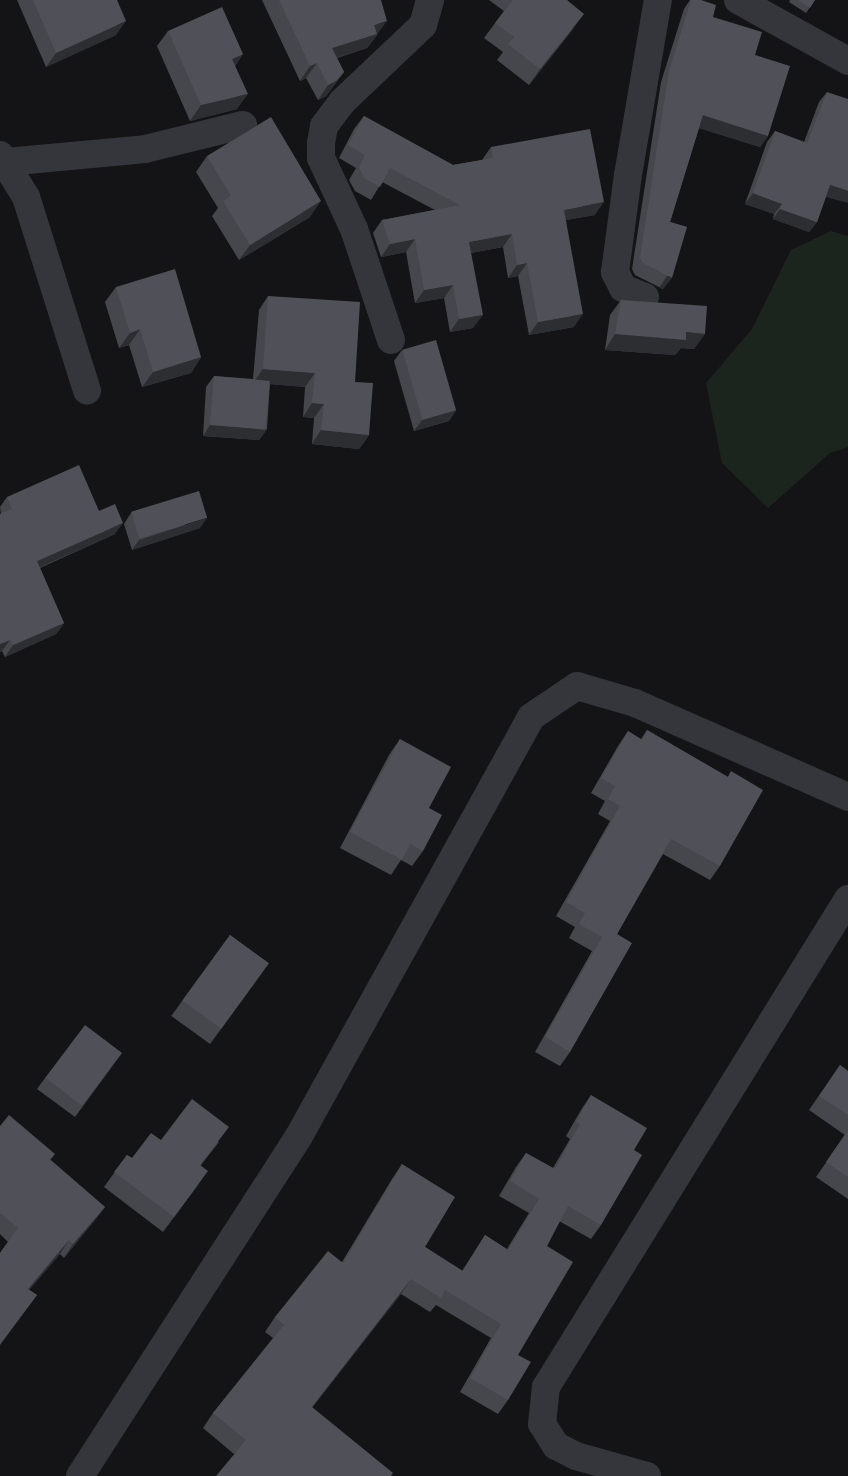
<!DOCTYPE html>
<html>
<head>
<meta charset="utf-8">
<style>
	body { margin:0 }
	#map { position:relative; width:848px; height:1476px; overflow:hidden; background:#141416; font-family:Poppins,sans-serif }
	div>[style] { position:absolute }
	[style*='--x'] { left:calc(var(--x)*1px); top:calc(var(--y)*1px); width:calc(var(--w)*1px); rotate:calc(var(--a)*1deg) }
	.green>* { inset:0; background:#1c251d }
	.street>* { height:28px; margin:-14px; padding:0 14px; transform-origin:14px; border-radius:14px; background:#35363c }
	.wall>* { inset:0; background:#45474c; transform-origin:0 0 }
	.shaded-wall>* { inset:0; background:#2d2e32 }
	.building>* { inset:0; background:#505158; transform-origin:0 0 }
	span { translate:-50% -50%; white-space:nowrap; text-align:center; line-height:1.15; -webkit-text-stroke:6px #0f0f11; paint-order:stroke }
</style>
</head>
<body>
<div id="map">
	<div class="green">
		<i style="clip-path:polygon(831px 231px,848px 236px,848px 447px,830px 453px,768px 508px,722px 463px,706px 383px,752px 329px,791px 250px)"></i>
	</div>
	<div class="street">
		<i style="--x:738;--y:0;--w:126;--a:29"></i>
		<i style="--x:0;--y:155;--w:49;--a:58.2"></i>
		<i style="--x:26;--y:197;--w:203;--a:72.5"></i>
		<i style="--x:6;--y:162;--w:140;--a:-5.3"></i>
		<i style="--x:145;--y:149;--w:101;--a:-13.8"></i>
		<i style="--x:645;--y:297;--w:24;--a:-158"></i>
		<i style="--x:623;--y:288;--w:18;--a:-117"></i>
		<i style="--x:615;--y:272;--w:98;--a:-82.4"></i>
		<i style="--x:628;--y:175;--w:178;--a:-80.3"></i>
		<i style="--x:391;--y:340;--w:117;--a:-108.4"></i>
		<i style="--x:354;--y:229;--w:78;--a:-114.9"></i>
		<i style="--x:321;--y:158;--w:15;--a:-90"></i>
		<i style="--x:321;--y:143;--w:17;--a:-80"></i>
		<i style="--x:324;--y:126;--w:31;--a:-53"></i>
		<i style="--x:343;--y:101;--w:110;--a:-43.5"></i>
		<i style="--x:423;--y:25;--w:26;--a:-74"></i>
		<i style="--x:80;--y:1476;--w:404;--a:-57.2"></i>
		<i style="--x:299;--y:1136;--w:479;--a:-61"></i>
		<i style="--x:531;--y:717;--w:55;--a:-34"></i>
		<i style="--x:577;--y:686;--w:60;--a:16.3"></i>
		<i style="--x:635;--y:703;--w:233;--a:23.8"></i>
		<i style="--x:647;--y:1476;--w:74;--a:-164.3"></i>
		<i style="--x:576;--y:1456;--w:22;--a:-153"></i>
		<i style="--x:556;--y:1446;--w:26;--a:-122"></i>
		<i style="--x:542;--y:1424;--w:37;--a:-84"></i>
		<i style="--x:546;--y:1387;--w:574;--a:-58.25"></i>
	</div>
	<div class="wall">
		<i style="clip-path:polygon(17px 0,117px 0,116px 35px,46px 67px)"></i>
		<i style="clip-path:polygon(262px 0,381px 0,377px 35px,367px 48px,337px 58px,344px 72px,326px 96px,318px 100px,306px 78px,300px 81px)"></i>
		<i style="clip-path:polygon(489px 0,567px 0,573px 29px,529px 85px,497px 60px,503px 52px,484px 38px,504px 11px)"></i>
		<i style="clip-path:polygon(690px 0,701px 0,713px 17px,755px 55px,768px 136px,760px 147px,699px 128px,670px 222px,687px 227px,663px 289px,635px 275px,632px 269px,661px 82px,684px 9px)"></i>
		<i style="clip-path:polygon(790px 0,815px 0,806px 13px,789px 2px)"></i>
		<i style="clip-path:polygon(168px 31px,243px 54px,235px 66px,237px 109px,190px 121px,157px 46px)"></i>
		<i style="clip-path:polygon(827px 92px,826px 197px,817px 222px,809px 232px,773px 219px,774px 214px,745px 204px,767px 142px,775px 131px,804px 142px,819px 102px)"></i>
		<i style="clip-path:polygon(364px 116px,453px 165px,482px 160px,491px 147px,595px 215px,566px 220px,574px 327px,529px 335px,518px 276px,508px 278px,503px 247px,471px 253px,473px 328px,450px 332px,444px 298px,415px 303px,406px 252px,381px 257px,373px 233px,382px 220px,435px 210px,382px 182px,371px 200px,355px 191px,349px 180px,356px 168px,339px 158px,354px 129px)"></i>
		<i style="clip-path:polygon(207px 156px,310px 217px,239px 260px,212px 216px,218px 208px,196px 172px)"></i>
		<i style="clip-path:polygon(116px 287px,201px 357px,191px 373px,142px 387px,129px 345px,119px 348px,105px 302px)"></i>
		<i style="clip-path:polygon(268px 296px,355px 382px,369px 435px,359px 449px,312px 444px,314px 418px,303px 417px,305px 387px,270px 384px,267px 429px,259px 440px,203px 436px,206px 387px,214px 376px,253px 379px,259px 310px)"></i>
		<i style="clip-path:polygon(621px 300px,694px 349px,681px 348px,675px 355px,605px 350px,610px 315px)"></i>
		<i style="clip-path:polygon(402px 350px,456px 410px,449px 421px,414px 431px,394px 361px)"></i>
		<i style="clip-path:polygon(7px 497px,99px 511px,115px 534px,40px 568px,64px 623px,56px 634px,5px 657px,2px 651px,0 652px,0 514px,1px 514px,0 507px)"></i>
		<i style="clip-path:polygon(131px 513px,200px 528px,132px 550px,124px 524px)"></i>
		<i style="clip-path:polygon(647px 730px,728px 777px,731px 771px,720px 866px,710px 880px,663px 854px,617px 934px,570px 1052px,560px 1066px,535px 1052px,592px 951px,569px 938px,575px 927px,556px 916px,610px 821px,598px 814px,605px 801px,591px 793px,618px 746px,628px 731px,641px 739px)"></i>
		<i style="clip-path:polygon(400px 739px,429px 808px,423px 851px,412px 866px,401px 860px,391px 875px,340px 848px,389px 755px)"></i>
		<i style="left:230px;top:935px;width:48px;height:100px;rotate:36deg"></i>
		<i style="clip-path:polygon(122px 1053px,75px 1117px,37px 1089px,45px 1078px)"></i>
		<i style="clip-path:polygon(840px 1065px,848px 1071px,848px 1199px,816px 1177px,845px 1135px,809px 1110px)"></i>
		<i style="clip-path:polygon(591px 1095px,634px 1150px,601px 1225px,591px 1239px,559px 1221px,547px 1246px,518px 1355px,508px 1400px,498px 1414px,460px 1392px,491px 1338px,436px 1305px,430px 1312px,401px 1294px,312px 1407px,234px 1454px,203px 1428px,213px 1413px,273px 1338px,265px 1332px,275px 1317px,342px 1262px,392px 1179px,402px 1164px,425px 1247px,462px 1271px,485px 1235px,507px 1249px,529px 1213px,499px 1196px,516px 1167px,526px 1153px,553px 1168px,570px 1139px,566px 1136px,581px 1110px)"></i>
		<i style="clip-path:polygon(0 1126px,51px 1160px,105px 1207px,95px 1220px,64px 1258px,60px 1254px,29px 1290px,37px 1295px,0 1345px,0 1253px,8px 1242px,0 1234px)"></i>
		<i style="clip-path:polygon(161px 1140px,219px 1142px,201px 1165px,198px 1185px,163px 1232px,104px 1187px,127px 1155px,132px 1158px)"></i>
	</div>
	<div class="shaded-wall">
		<i style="clip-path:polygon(584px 14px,573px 29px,529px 85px,540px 69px)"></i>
		<i style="clip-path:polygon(126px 21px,116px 35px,46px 67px,56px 53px)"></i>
		<i style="clip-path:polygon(387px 21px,367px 48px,322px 62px,332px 48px,374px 25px)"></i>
		<i style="clip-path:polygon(243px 54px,232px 70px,232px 59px)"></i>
		<i style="clip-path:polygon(317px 63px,306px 78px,300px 81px,310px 66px)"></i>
		<i style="clip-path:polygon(344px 72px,326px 96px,318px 100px,328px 85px)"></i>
		<i style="clip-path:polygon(248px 94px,237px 109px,190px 121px,201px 105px)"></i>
		<i style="clip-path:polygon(703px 115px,768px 136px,760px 147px,695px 127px)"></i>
		<i style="clip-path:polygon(830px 185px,848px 191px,848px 203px,822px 196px)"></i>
		<i style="clip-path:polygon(753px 193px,782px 204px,774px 214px,745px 204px)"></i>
		<i style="clip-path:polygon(321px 201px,310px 217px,239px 260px,250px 245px)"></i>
		<i style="clip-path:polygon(604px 202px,595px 215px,555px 222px,564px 210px)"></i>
		<i style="clip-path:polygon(780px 209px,817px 222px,809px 232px,773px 219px)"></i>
		<i style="clip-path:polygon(512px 234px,503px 247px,460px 255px,469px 242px)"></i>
		<i style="clip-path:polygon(415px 239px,406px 252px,381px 257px,390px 244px)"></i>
		<i style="clip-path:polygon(527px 263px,518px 276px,508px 278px,517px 265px)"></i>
		<i style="clip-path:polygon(667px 276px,672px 278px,663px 289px,659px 288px)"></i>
		<i style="clip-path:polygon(453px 285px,444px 298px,415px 303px,424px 290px)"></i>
		<i style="clip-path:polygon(583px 314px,574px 327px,529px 335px,538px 322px)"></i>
		<i style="clip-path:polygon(483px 315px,473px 328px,450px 332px,459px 319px)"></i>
		<i style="clip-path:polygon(140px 329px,129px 345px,119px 348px,130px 333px)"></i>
		<i style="clip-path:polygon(686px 332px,705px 334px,694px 349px,681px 348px,675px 355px,605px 350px,615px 334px)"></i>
		<i style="clip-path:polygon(201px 357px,191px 373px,142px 387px,153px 372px)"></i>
		<i style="clip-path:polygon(263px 369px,315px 373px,305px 387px,253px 383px)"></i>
		<i style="clip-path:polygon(312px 403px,324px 404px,314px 418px,303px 417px)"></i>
		<i style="clip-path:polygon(456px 410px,449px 421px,414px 431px,422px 420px)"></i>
		<i style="clip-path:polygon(210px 425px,267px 429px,259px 440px,203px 436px)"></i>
		<i style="clip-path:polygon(321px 430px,369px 435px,359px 449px,312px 444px)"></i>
		<i style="clip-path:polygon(207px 518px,200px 528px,132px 550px,139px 540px)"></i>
		<i style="clip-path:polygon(123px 523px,115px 534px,29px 572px,37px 561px)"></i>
		<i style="clip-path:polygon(64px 623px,56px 634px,5px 657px,13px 645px)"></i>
		<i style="clip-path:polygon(10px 640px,2px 651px,0 652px,0 644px)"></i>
		<i style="clip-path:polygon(105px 1207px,95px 1220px,64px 1258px,73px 1244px)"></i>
		<i style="clip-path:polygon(69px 1240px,60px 1254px,18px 1302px,28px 1289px)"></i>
		<i style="clip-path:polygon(411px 1279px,401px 1294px,302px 1421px,312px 1407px)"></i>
	</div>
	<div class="building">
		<i style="clip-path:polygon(33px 0,117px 0,126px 21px,56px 53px)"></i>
		<i style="clip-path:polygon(279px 0,381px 0,387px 21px,374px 25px,377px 34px,332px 48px,344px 72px,336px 81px,328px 85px,317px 63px,310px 66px)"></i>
		<i style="clip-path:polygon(513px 0,567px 0,584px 14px,540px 69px,508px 44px,514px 37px,495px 23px)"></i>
		<i style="clip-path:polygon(691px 0,701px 0,716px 5px,713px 17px,762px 32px,755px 55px,790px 66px,768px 136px,703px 115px,670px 222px,687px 227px,672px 278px,643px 263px,640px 258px,669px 71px)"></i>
		<i style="clip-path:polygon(798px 0,815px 0,810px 8px)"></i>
		<i style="clip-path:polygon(222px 7px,243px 54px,232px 59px,248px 94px,201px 105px,168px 31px)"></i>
		<i style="clip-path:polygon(827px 92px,848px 99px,848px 191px,830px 185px,817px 222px,780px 209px,782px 204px,753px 193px,775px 131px,807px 143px)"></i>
		<i style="clip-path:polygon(364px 116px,453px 165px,493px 158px,491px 147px,590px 129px,604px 202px,564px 210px,583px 314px,538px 322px,527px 263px,517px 265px,512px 234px,469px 242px,483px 315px,459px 319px,453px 285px,424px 290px,415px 239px,390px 244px,382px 220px,460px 205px,390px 168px,380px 187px,364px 178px,359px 167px,365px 155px,348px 145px)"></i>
		<i style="clip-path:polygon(271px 117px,321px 201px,250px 245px,223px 201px,231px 196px,207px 156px)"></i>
		<i style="clip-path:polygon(175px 269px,201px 357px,153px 372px,140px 329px,130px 333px,116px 287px)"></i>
		<i style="clip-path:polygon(268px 296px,360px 302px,355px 382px,373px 383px,369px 435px,321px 430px,324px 404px,312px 403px,315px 373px,263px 369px)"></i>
		<i style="clip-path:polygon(621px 300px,707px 306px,705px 334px,686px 332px,686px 340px,615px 334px)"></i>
		<i style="left:436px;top:340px;width:73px;height:35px;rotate:74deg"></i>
		<i style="left:214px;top:376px;width:56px;height:49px;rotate:5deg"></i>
		<i style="clip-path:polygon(79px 465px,99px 511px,115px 504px,123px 523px,37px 561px,64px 623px,13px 645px,10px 640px,0 644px,0 514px,12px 509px,7px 497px)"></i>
		<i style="left:199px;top:491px;width:28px;height:71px;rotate:73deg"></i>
		<i style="clip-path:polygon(647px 730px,728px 777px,731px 771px,763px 790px,720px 866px,671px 839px,617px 934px,632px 943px,570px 1052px,545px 1037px,602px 937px,579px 924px,585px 913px,566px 902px,620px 806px,608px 799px,615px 786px,601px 778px,628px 731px,642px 740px)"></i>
		<i style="clip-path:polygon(400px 739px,451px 767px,429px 808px,442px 815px,423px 851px,410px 844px,402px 860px,350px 832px)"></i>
		<i style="left:230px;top:935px;width:48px;height:81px;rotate:36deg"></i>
		<i style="left:85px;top:1025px;width:46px;height:66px;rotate:37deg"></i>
		<i style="clip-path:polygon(840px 1065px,848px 1071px,848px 1115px,819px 1096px)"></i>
		<i style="clip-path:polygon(591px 1095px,647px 1128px,634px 1150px,642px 1155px,601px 1225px,568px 1206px,547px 1246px,573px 1262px,518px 1355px,531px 1362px,508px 1400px,470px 1378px,501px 1324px,445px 1290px,441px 1298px,411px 1279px,312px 1407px,393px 1473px,391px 1476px,216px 1476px,246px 1440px,213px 1413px,284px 1325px,275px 1317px,328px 1251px,343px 1263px,402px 1164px,455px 1197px,425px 1247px,463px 1271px,485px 1235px,508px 1250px,539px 1199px,510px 1181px,526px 1153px,555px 1169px,580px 1124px,576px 1122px)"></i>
		<i style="clip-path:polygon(192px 1099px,229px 1127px,200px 1165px,208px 1171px,174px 1217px,114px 1172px,127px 1155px,132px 1158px,151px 1133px,161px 1140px)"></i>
		<i style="clip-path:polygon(9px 1115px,55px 1154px,50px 1160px,105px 1207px,73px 1244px,69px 1240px,28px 1289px,37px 1295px,0 1344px,0 1253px,18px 1228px,0 1213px,0 1126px)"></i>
		<i style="clip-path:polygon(848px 1130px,848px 1177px,826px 1162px)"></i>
	</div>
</div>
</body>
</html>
